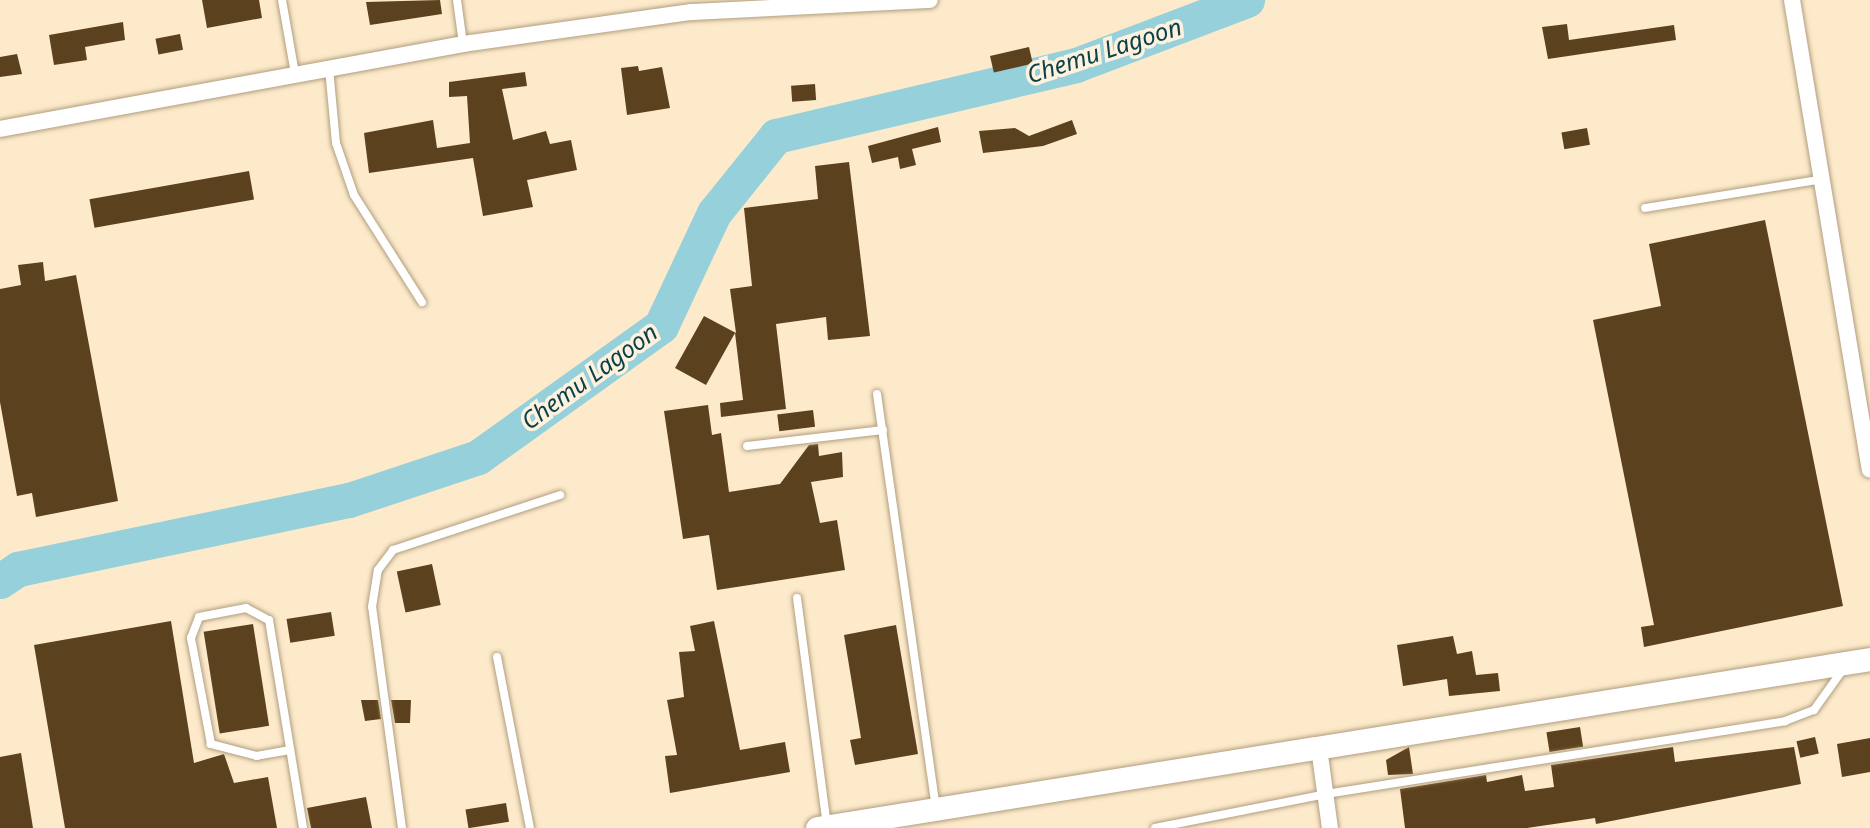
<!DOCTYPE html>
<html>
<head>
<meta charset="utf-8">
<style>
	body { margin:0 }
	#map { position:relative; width:1870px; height:828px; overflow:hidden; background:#fef2df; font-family:"Noto Sans",sans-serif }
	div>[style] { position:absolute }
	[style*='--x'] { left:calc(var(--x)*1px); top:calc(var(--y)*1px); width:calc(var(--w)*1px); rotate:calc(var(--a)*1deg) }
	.built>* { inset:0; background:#fdeacb; transform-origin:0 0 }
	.river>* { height:35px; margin:-17.5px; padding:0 17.5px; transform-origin:17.5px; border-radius:17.5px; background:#95d0db }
	.building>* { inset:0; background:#5c411e; transform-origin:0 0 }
	.roads { filter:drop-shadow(0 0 2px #b09e7f) drop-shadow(0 0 2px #b09e7f) }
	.lane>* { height:8px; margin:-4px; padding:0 4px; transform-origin:4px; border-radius:4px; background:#fff }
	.street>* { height:16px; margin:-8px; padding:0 8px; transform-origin:8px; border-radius:8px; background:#fff }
	.secondary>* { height:23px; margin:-11.5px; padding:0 11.5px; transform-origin:11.5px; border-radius:11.5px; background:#fff }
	span { translate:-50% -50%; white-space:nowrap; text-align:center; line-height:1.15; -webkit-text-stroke:7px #fef2df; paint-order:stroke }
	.water-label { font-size:24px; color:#0b424a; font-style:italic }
</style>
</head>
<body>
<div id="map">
	<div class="built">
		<i style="left:0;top:0;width:1870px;height:828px"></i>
	</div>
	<div class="river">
		<i style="--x:0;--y:581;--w:22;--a:-34"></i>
		<i style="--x:18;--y:569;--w:338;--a:-11.8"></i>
		<i style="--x:349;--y:500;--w:136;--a:-18.4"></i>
		<i style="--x:478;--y:457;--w:225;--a:-35.6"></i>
		<i style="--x:661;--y:326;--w:125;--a:-64.9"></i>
		<i style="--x:714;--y:213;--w:99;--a:-51.2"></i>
		<i style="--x:776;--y:136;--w:308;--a:-13.3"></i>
		<i style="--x:1076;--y:65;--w:183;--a:-20.8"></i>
	</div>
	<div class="building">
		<i style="clip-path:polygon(202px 0,259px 0,262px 18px,207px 28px)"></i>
		<i style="clip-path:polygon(440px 0,442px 14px,370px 25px,366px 2px)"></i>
		<i style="clip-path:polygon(123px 22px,125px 40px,85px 47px,87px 60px,54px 65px,49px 35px)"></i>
		<i style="clip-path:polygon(1567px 24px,1569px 40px,1674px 25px,1676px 40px,1548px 59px,1542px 27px)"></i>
		<i style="left:180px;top:34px;width:16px;height:25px;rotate:79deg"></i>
		<i style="left:1029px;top:47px;width:17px;height:40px;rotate:77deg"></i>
		<i style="clip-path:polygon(17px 54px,22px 74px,0 77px,0 57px)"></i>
		<i style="clip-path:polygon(638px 66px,639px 71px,662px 67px,670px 108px,627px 115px,621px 68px)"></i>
		<i style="clip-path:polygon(525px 72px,527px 86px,502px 89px,513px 140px,546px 131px,550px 144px,571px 140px,577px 170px,527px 180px,533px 207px,483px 216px,473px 158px,369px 173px,364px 133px,433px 120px,437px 148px,470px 143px,467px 96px,449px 97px,449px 82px)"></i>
		<i style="left:815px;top:84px;width:16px;height:24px;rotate:86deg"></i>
		<i style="clip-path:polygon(1072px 120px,1077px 134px,1043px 146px,983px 153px,979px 131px,1015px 128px,1029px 136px)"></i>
		<i style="clip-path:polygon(938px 127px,941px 142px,912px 149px,916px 165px,900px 169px,898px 157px,872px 163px,868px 146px)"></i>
		<i style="left:1587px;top:128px;width:17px;height:26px;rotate:80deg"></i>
		<i style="clip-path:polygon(849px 162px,870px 336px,828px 340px,826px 317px,776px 324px,786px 409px,721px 417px,720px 403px,743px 400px,735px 333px,706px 385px,675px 368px,704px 316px,736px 333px,730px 289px,752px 286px,744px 208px,818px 199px,815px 166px)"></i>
		<i style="left:249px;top:171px;width:29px;height:162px;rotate:80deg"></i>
		<i style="clip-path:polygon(1765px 220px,1843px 606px,1644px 647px,1641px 627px,1654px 625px,1593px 320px,1661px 306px,1649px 244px)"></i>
		<i style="clip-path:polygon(43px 262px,45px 281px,76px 275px,118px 501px,36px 517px,32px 493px,17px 496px,0 402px,0 289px,21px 285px,18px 265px)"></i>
		<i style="clip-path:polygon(708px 405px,712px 435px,721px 433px,729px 492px,780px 484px,809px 445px,818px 444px,819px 456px,842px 452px,843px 477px,811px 482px,820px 523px,837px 520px,845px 570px,717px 590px,709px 535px,683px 539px,664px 411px)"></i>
		<i style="left:813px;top:410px;width:17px;height:36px;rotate:83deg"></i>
		<i style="left:432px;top:564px;width:42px;height:36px;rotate:78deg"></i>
		<i style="left:331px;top:612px;width:24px;height:45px;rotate:81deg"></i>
		<i style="clip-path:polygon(171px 621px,194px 763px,224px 754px,234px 783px,268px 777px,277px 828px,65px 828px,34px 645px)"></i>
		<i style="clip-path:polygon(714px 621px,740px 750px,785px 742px,790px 772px,670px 793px,665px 756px,677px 755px,667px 700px,684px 697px,679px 652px,695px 651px,690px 626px)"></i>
		<i style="left:253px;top:624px;width:103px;height:50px;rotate:81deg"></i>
		<i style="clip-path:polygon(896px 625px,918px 754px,855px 765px,850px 740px,861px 738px,844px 635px)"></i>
		<i style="clip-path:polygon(1453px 636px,1457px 654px,1472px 651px,1476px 675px,1498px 673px,1500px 691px,1449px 696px,1447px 679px,1403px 686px,1397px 645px)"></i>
		<i style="clip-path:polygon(361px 700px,378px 700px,381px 719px,365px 721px)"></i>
		<i style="clip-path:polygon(391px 700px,411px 700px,410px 723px,395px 723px)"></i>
		<i style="left:1580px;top:727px;width:20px;height:34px;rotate:81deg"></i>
		<i style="left:1815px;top:737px;width:17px;height:19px;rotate:77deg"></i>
		<i style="clip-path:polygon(1870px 738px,1870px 772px,1842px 777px,1837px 744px)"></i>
		<i style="clip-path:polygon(1409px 747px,1413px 774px,1388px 775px,1386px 760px)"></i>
		<i style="clip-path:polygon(1673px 747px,1675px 762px,1794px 747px,1801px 784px,1596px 824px,1595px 818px,1527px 828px,1405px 828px,1400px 789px,1486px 775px,1487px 782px,1522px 775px,1525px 791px,1554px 787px,1551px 765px)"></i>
		<i style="clip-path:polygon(21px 753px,33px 828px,0 828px,0 757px)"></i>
		<i style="clip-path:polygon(366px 797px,372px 828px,311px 828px,307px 808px)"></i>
		<i style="left:506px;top:803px;width:19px;height:41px;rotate:81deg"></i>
	</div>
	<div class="roads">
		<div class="lane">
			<i style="--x:282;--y:0;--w:75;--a:80"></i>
			<i style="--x:457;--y:0;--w:44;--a:82.2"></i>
			<i style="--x:329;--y:68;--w:75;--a:84.7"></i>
			<i style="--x:336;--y:143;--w:55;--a:70.9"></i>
			<i style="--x:354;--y:195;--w:127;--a:57.6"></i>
			<i style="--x:1645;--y:208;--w:181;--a:-9.2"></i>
			<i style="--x:877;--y:394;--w:416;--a:81.9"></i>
			<i style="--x:747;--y:446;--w:137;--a:-6.7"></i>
			<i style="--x:797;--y:598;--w:229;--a:82.5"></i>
			<i style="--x:497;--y:657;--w:174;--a:79.1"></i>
			<i style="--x:290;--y:750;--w:34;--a:170"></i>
			<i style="--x:257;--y:756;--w:48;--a:-165.4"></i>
			<i style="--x:211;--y:744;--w:108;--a:-100.7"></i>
			<i style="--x:191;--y:638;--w:22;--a:-69"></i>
			<i style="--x:199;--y:617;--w:48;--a:-10.8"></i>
			<i style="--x:246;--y:608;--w:26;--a:28"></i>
			<i style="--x:269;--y:620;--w:211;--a:80.7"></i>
			<i style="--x:402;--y:828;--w:223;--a:-97.7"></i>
			<i style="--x:372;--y:607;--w:37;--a:-81"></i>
			<i style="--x:378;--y:570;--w:25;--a:-53"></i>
			<i style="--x:393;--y:550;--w:176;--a:-18.2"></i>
			<i style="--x:1155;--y:828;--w:174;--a:-11.2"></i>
			<i style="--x:1326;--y:794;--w:465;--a:-9"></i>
			<i style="--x:1785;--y:721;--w:31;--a:-21"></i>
			<i style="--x:1814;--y:710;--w:52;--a:-54.5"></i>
		</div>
		<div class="street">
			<i style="--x:1792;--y:0;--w:476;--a:80.6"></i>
			<i style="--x:0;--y:129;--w:471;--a:-10.4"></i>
			<i style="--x:463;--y:44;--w:230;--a:-8"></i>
			<i style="--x:691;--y:12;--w:239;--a:-2.9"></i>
			<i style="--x:1319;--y:748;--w:81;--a:82.2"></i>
		</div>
		<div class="secondary">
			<i style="--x:817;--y:828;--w:1066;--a:-9.12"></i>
		</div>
	</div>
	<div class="water-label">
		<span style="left:1104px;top:50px;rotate:-18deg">Chemu Lagoon</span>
		<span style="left:589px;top:376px;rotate:-36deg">Chemu Lagoon</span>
	</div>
</div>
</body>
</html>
